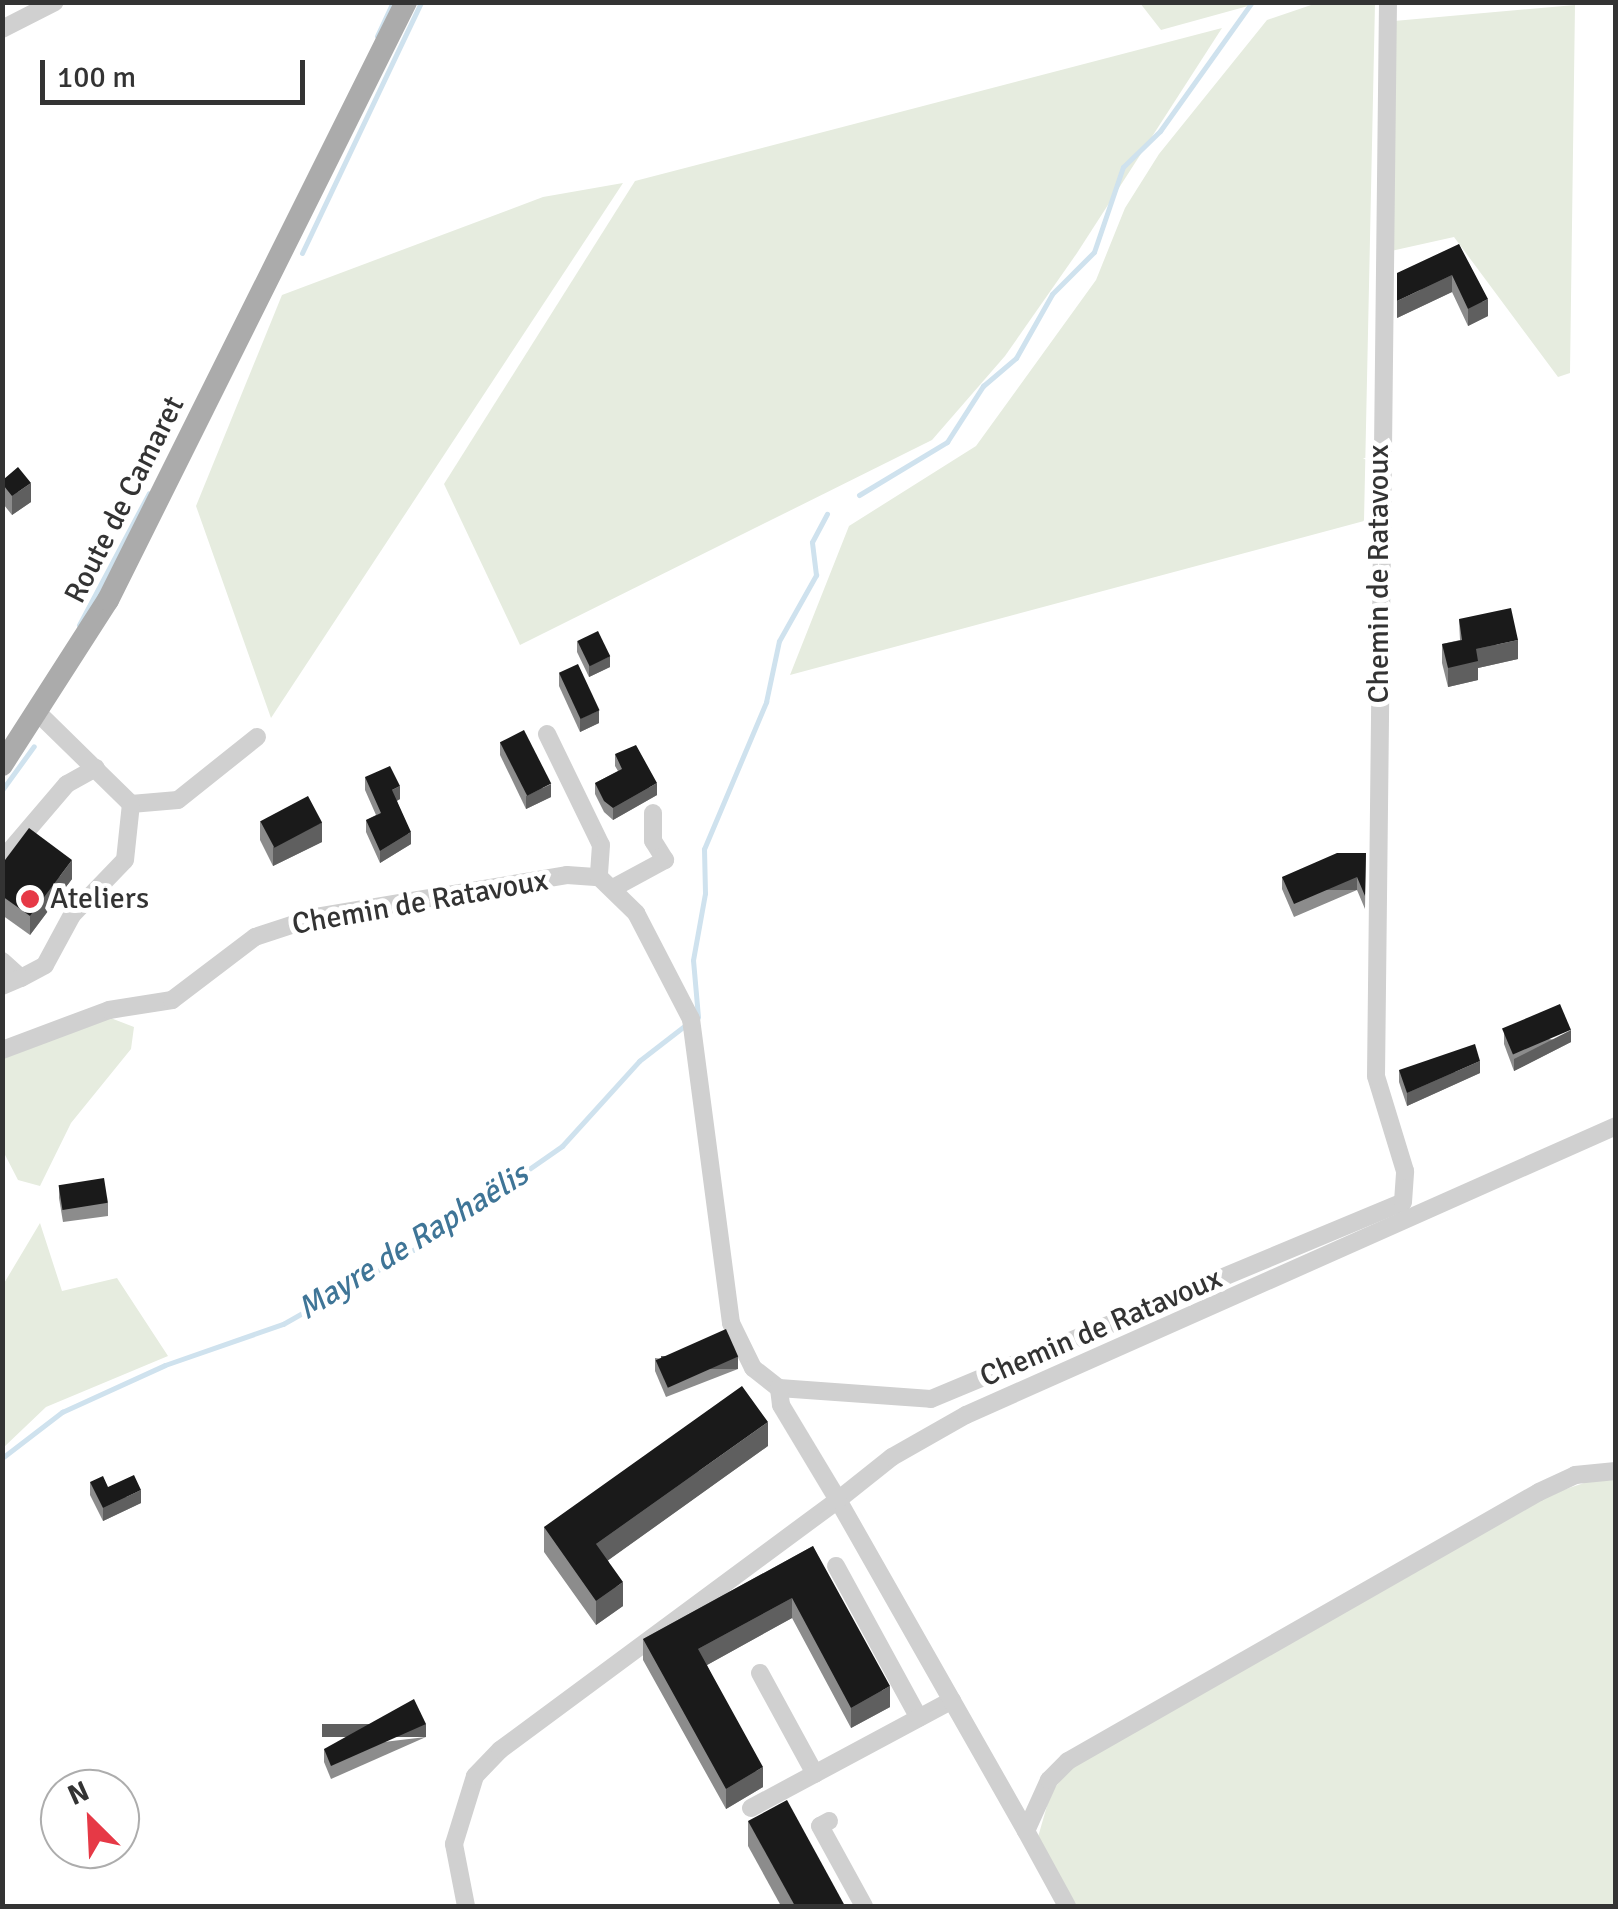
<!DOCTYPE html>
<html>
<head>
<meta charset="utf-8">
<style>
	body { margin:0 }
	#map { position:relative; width:1618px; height:1909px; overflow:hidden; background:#fff; font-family:Signika,sans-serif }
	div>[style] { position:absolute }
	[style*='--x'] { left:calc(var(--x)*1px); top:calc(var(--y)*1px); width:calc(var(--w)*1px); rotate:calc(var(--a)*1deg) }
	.green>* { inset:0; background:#e6ecdf }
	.stream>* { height:5px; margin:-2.5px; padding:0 2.5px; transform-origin:2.5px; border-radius:2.5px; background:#cfe2ee }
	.minor>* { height:18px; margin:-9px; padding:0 9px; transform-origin:9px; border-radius:9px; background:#d0d0d0 }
	.major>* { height:22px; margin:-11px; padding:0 11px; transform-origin:11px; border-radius:11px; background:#ababab }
	.wall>* { inset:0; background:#8c8c8c }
	.shaded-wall>* { inset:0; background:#5f5f5f; transform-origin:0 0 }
	.building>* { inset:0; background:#1a1a1a; transform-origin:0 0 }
	.dots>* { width:28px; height:28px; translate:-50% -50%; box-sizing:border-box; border:5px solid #fff; border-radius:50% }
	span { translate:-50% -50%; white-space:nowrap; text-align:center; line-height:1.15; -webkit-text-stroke:10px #fff; paint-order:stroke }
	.street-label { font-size:30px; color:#333 }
	.poi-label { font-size:30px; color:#333 }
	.left { translate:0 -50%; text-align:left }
	.water-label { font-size:32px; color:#3f7597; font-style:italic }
	.frame { position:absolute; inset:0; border:5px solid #333; pointer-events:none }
	.north { position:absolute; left:40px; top:1769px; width:100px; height:100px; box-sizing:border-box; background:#fff; border:2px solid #adadad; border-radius:50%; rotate:336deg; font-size:28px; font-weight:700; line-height:40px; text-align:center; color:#333 }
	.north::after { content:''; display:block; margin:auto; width:35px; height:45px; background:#e63946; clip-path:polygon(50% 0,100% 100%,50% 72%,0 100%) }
	.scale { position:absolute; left:40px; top:60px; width:265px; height:45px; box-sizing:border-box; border:5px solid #333; border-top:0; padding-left:12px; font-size:30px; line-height:35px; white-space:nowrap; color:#333; -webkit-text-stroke:8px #fff; paint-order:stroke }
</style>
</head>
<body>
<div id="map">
	<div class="green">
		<i style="clip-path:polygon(1140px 3px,1259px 3px,1161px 30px)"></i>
		<i style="clip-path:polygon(1317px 3px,1375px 3px,1364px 521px,790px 675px,849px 526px,976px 446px,1096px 280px,1125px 208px,1159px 154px,1267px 20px)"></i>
		<i style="clip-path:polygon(1575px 5px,1570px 373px,1558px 377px,1454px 237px,1391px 251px,1394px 21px)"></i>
		<i style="clip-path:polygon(1222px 28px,1077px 253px,1005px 356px,932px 440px,520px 645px,444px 484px,635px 181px)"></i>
		<i style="clip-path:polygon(623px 183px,271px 718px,196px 506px,282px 295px,543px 197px)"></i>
		<i style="clip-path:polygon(108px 1017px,134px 1027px,131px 1049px,71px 1123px,40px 1186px,18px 1180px,3px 1151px,2px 1059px)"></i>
		<i style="clip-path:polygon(40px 1223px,62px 1291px,117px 1278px,168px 1356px,46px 1407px,3px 1448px,3px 1285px)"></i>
		<i style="clip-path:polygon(1602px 1477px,1615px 1477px,1615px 1906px,1076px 1906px,1038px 1837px,1051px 1792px,1071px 1768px,1548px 1495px)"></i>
	</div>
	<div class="stream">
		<i style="--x:377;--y:36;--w:38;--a:-65"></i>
		<i style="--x:302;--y:253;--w:278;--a:-64.6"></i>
		<i style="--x:859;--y:495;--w:103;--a:-31.1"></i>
		<i style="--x:947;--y:442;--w:67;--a:-57.3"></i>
		<i style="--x:983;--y:386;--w:43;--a:-40.3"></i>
		<i style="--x:1016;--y:358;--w:73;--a:-60.6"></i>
		<i style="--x:1052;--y:294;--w:59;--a:-45"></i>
		<i style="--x:1094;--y:252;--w:90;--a:-71.2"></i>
		<i style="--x:1123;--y:167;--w:52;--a:-44.2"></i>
		<i style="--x:1160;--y:131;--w:158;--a:-54.5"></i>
		<i style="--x:79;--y:625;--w:149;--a:-62.1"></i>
		<i style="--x:2;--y:790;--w:54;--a:-54"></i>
		<i style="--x:698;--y:1017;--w:57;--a:-95"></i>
		<i style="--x:693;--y:960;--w:68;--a:-79.8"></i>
		<i style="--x:705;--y:893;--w:44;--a:-91.3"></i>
		<i style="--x:704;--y:849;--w:160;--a:-67.1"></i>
		<i style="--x:766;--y:702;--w:62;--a:-78"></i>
		<i style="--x:779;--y:641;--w:76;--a:-60.7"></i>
		<i style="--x:816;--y:575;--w:33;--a:-97"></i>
		<i style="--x:812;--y:542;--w:32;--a:-62"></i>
		<i style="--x:2;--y:1458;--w:76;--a:-37.5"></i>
		<i style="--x:62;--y:1412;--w:113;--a:-24.5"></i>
		<i style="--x:165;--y:1365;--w:125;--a:-19.2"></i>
		<i style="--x:283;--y:1324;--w:150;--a:-29.6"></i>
		<i style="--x:413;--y:1250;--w:182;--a:-34.9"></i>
		<i style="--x:562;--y:1146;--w:115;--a:-47.8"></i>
		<i style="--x:639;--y:1061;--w:56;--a:-37.7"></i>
	</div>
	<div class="minor">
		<i style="--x:2;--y:29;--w:59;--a:-27"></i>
		<i style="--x:547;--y:734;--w:123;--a:64.1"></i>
		<i style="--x:601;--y:845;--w:32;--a:94"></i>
		<i style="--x:131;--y:804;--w:47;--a:-4.9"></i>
		<i style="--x:178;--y:800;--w:101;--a:-38.6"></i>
		<i style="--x:2;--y:860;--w:100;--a:-49.5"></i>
		<i style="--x:67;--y:784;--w:33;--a:-29"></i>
		<i style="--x:615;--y:887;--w:57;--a:-28.4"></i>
		<i style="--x:665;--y:860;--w:22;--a:-122"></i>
		<i style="--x:653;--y:841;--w:28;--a:-90"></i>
		<i style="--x:2;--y:961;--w:25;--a:42"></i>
		<i style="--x:21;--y:978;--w:27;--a:-28"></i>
		<i style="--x:45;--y:965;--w:57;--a:-61.6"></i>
		<i style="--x:72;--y:915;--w:76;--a:-46.1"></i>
		<i style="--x:125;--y:860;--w:56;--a:-83.9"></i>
		<i style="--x:131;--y:804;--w:129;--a:-135.6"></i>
		<i style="--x:2;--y:986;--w:21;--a:-23"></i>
		<i style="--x:2;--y:1050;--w:114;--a:-20.5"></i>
		<i style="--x:109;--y:1010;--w:64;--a:-9"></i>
		<i style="--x:172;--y:1000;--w:104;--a:-37.2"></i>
		<i style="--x:255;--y:937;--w:64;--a:-18.2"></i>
		<i style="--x:316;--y:917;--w:254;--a:-9.5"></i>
		<i style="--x:567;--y:875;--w:32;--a:4"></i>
		<i style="--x:599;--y:877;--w:52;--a:44.2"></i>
		<i style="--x:636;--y:913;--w:119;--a:62.6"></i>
		<i style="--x:691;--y:1019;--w:307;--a:82.5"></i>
		<i style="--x:731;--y:1323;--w:50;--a:63.9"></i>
		<i style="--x:753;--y:1368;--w:33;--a:38"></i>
		<i style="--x:779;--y:1388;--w:152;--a:4.1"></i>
		<i style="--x:931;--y:1399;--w:511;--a:-22.65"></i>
		<i style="--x:1403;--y:1202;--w:31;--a:-86"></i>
		<i style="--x:1405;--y:1171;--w:99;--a:-107"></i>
		<i style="--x:1376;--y:1076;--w:1074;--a:-89.36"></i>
		<i style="--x:836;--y:1566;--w:173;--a:61.4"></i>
		<i style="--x:760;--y:1673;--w:115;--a:61.4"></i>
		<i style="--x:751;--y:1808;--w:228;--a:-28.2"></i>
		<i style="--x:829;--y:1821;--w:10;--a:151"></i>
		<i style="--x:820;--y:1826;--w:91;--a:61.2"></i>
		<i style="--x:1026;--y:1831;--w:381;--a:-119.6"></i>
		<i style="--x:838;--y:1500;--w:69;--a:-38.5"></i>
		<i style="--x:892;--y:1457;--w:85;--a:-29.6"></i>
		<i style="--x:966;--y:1415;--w:711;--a:-23.97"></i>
		<i style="--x:466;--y:1906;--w:63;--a:-101"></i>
		<i style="--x:454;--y:1844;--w:71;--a:-72.8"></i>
		<i style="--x:475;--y:1776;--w:36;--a:-46"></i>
		<i style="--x:500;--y:1750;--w:420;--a:-36.5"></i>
		<i style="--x:838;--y:1500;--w:111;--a:-121"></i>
		<i style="--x:781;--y:1405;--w:17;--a:-97"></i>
		<i style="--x:1067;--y:1906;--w:85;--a:-118.7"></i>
		<i style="--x:1026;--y:1831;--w:56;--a:-65.7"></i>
		<i style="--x:1049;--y:1780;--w:27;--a:-45"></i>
		<i style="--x:1068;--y:1761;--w:542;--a:-29.73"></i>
		<i style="--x:1539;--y:1492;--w:40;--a:-25"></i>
		<i style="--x:1575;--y:1475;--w:41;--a:-5.6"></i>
	</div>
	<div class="major">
		<i style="--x:2;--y:765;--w:196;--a:-57.3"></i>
		<i style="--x:108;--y:600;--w:668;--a:-63.51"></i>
	</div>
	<div class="wall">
		<i style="clip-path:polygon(1459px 244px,1488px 316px,1468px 326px,1452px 292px,1397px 318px)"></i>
		<i style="clip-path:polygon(2px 478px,31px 502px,12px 515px,4px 505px,2px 507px)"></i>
		<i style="clip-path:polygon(1459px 619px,1518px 659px,1478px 668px,1478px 680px,1448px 687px,1442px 663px,1442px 644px,1460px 640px)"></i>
		<i style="clip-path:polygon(577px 641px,610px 667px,589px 677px,577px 652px)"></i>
		<i style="clip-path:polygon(559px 673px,599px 723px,580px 732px,559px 686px)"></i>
		<i style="clip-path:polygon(500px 742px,551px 797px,526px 809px,500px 755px)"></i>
		<i style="clip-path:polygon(615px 754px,657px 795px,613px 820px,604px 812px,595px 794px,595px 783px,618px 771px,615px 766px)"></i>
		<i style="clip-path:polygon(365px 777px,400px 799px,397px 801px,411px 844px,380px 863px,366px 832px,366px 820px,376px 815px,365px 790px)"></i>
		<i style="clip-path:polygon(260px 821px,322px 842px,273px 866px,260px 840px)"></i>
		<i style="clip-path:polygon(1366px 853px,1365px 909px,1357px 890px,1294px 917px,1282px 889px,1282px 877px)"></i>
		<i style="clip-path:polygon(2px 864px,72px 879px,30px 935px,2px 915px)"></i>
		<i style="clip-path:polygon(1504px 1033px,1571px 1042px,1514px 1071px,1504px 1044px)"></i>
		<i style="clip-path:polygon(1399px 1070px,1480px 1073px,1407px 1106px,1399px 1082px)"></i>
		<i style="clip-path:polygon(59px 1185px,108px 1203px,108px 1216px,63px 1222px,59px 1198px)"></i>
		<i style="clip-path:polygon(655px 1358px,738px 1369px,666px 1397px,655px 1371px)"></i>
		<i style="clip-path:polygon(768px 1446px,608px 1560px,623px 1606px,596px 1625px,544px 1552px,544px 1527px)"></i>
		<i style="clip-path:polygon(90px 1482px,141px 1503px,103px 1521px,90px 1495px)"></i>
		<i style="clip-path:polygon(813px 1546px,890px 1707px,851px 1728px,792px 1618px,707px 1665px,763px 1787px,726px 1809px,643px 1660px,643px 1639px)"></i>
		<i style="clip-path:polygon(426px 1737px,331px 1779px,324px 1762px,324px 1749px)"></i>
		<i style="clip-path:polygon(748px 1821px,845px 1906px,781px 1906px,748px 1846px)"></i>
	</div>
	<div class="shaded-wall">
		<i style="clip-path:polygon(1452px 275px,1452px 292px,1397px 318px,1397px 301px)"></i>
		<i style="clip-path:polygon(1488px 299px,1488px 316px,1468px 326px,1468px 309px)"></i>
		<i style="clip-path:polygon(31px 483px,31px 502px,12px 515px,12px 496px)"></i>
		<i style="clip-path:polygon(1518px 640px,1518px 659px,1478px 668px,1478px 680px,1448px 687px,1448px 668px,1476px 649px)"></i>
		<i style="clip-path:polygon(610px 656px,610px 667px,589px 677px,589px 666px)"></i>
		<i style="clip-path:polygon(599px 710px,599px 723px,580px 732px,580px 719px)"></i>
		<i style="clip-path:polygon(657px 783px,657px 795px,613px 820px,613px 808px)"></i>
		<i style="clip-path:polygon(551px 784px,551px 797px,526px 809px,526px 796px)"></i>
		<i style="clip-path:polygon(400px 786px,400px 799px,392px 803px,392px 790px)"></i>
		<i style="clip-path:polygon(322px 822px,322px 842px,273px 866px,273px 847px)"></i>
		<i style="clip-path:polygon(411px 832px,411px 844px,380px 863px,380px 851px)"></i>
		<i style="clip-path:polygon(72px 860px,72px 879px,30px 935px,30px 916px)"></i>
		<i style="left:1357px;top:877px;width:13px;height:69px;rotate:90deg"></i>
		<i style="clip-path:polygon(1571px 1030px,1571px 1042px,1514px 1071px,1514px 1059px)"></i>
		<i style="clip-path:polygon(1480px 1061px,1480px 1073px,1407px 1106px,1407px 1093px)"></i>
		<i style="left:738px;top:1356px;width:13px;height:77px;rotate:90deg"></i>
		<i style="clip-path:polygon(768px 1422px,768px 1446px,596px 1569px,596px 1544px)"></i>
		<i style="clip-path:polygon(141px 1490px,141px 1503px,103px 1521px,103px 1508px)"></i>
		<i style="clip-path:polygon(623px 1582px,623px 1606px,596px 1625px,596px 1601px)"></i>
		<i style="clip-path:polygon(792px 1598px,792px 1618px,698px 1670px,698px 1649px)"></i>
		<i style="clip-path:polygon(890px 1686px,890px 1707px,851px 1728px,851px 1708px)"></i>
		<i style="left:426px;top:1724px;width:13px;height:104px;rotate:90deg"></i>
		<i style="clip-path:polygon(763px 1767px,763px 1787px,726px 1809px,726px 1789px)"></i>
	</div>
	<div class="building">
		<i style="clip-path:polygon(1459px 244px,1488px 299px,1468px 309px,1452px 275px,1397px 301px,1397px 273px)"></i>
		<i style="clip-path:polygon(18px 467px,31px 483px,12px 496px,4px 486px,2px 488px,2px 478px,4px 479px)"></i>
		<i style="clip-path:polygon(1511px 608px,1518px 640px,1476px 649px,1478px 661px,1448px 668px,1442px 644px,1462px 640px,1459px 619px)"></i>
		<i style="left:598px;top:631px;width:28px;height:23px;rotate:64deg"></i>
		<i style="left:578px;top:664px;width:51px;height:21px;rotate:65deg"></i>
		<i style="left:524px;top:730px;width:60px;height:27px;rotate:63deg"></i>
		<i style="clip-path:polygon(636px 745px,657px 783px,613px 808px,604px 801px,595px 783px,622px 769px,615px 754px)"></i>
		<i style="clip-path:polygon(390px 766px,400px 786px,392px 790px,411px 832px,380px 851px,366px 820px,381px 813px,365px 777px)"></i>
		<i style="left:308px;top:796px;width:30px;height:54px;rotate:62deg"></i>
		<i style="clip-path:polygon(29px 828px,72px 860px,30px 916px,2px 896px,2px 864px)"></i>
		<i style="clip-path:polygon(1337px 853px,1366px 853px,1365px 896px,1357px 877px,1294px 904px,1282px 877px)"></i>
		<i style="left:1560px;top:1004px;width:28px;height:63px;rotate:67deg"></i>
		<i style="clip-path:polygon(1475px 1044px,1480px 1061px,1407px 1093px,1399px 1070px)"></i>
		<i style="left:104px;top:1178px;width:25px;height:46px;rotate:81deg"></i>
		<i style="left:726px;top:1329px;width:30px;height:77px;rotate:66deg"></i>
		<i style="clip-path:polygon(742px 1386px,768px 1422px,596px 1544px,623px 1582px,596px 1601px,544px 1527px)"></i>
		<i style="clip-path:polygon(134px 1475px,141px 1490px,103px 1508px,90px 1482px,103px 1476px,108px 1487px)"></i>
		<i style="clip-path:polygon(813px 1546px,890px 1686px,851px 1708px,792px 1598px,698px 1649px,763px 1767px,726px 1789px,643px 1639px)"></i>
		<i style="clip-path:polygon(414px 1699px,426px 1724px,331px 1766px,324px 1749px)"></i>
		<i style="clip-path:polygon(787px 1800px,845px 1906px,795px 1906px,748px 1821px)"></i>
	</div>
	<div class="dots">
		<i style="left:30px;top:899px;background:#e63946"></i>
	</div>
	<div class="street-label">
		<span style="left:125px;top:500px;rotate:-63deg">Route de Camaret</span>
		<span style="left:1379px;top:574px;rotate:-90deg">Chemin de Ratavoux</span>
		<span style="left:420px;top:903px;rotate:-10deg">Chemin de Ratavoux</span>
		<span style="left:1101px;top:1328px;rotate:-23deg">Chemin de Ratavoux</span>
	</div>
	<div class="poi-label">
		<span class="left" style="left:50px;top:899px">Ateliers</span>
	</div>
	<div class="water-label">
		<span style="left:413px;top:1242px;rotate:-32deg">Mayre de Raphaëlis</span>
	</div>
	<div class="frame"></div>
	<div class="north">N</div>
	<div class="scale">100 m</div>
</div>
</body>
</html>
